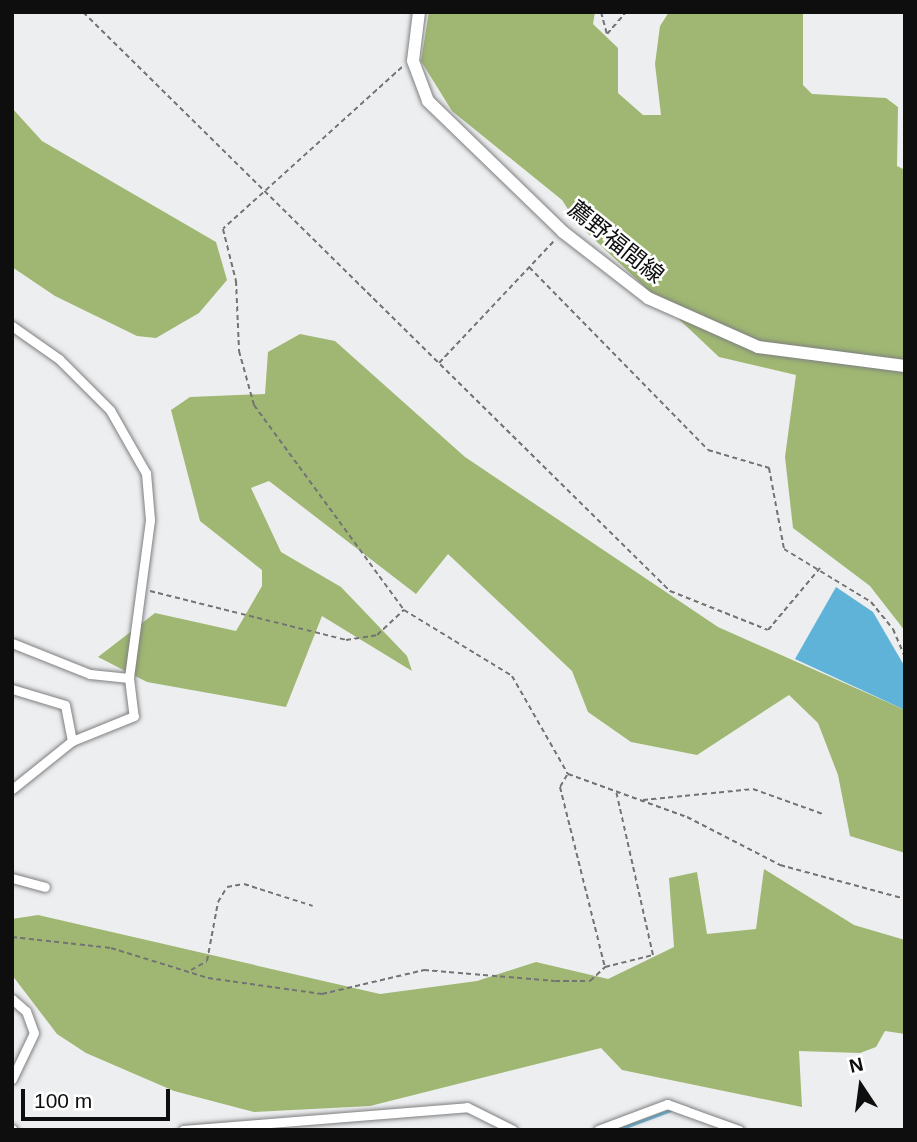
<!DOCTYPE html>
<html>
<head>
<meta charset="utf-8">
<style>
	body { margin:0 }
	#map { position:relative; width:917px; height:1142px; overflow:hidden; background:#edeeef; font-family:Arial,"Noto Sans JP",sans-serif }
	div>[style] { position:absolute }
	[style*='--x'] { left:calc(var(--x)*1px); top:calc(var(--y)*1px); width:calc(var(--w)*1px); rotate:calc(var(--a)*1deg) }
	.forest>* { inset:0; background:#9fb772 }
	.water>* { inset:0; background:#5fb3d8 }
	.stream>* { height:2.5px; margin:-1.25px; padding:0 1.25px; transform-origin:1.25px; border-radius:1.25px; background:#5fb3d8 }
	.path>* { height:2px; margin-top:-1px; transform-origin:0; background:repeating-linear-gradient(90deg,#737374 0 5px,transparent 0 8.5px) }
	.roads { filter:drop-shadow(0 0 2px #7e7f80) drop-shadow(0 0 2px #7e7f80) }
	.street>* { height:9px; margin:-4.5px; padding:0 4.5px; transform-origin:4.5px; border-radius:4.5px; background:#fff }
	.secondary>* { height:12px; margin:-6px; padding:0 6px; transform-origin:6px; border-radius:6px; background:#fff }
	span { translate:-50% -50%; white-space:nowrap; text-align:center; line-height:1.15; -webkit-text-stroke:5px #fff; paint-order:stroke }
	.street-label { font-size:23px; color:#0e0e0f }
	.frame { position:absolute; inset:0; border:14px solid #0e0e0f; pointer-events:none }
	.north { position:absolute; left:826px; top:1051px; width:70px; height:70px; -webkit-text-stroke:5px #fff; paint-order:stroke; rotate:347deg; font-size:19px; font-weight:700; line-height:28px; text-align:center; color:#0e0e0f }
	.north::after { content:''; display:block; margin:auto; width:24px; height:32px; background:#0e0e0f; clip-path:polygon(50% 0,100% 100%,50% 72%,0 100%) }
	.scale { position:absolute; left:21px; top:1089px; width:149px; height:32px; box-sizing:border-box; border:4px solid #0e0e0f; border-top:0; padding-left:9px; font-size:21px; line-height:24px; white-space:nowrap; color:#0e0e0f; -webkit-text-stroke:5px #fff; paint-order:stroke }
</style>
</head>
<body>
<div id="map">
	<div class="forest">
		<i style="clip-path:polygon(429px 12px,595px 12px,593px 24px,618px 48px,618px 93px,643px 115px,661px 115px,655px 64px,660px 26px,669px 12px,803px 12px,803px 85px,812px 94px,886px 98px,898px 107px,897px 166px,905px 170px,905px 631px,870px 586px,793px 528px,785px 457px,796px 375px,719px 357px,577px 223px,562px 200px,452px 111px,421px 61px)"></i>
		<i style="clip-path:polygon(12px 108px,42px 141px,216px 242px,227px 280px,199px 313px,156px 338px,137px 336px,55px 296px,12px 267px)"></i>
		<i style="clip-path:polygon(300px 334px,335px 341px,465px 457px,718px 627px,905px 710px,905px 853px,850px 836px,838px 775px,818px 723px,789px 695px,697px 755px,631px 742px,588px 712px,572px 671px,448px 554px,416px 594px,269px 481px,251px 488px,281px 552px,341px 587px,407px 656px,412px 671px,322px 616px,286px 707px,147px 682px,98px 657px,155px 613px,236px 631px,262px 586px,262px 570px,200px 521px,171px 410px,190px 397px,265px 394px,268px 352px)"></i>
		<i style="clip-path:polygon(764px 869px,854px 925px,905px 940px,905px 1034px,885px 1031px,876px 1047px,860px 1053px,799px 1051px,802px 1107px,622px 1070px,601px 1048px,370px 1106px,254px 1112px,174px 1091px,86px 1053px,57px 1034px,12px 975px,12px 919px,38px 915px,380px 994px,477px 981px,536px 962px,608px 979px,674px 947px,669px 878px,697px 872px,707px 934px,756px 929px)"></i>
	</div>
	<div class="water">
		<i style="clip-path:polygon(836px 587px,873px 612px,905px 667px,905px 710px,795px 659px)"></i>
	</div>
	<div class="stream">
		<i style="--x:617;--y:1130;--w:58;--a:-20.3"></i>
	</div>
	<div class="path">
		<i style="--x:83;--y:12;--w:825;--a:44.61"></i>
		<i style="--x:670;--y:591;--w:105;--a:21.7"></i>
		<i style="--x:768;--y:630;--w:81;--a:-50"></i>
		<i style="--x:601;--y:12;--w:23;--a:75"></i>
		<i style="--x:607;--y:34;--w:29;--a:-49"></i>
		<i style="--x:402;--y:67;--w:241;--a:137.9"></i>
		<i style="--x:223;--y:229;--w:54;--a:76"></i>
		<i style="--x:236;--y:281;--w:70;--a:87.5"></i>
		<i style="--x:239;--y:351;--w:56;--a:74.5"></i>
		<i style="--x:254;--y:405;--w:254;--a:53.8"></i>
		<i style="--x:404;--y:610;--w:127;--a:31.4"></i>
		<i style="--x:512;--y:676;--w:113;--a:60.3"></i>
		<i style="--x:568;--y:774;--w:127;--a:19.9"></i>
		<i style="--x:687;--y:817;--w:105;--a:27.3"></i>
		<i style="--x:780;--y:865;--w:130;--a:15.2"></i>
		<i style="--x:905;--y:150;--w:25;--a:90"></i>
		<i style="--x:529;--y:267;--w:256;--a:45.6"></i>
		<i style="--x:708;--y:450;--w:64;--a:16.4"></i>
		<i style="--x:769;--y:468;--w:82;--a:79.5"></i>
		<i style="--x:784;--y:549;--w:102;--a:31.3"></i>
		<i style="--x:871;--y:602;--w:35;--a:51"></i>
		<i style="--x:893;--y:629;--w:30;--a:67"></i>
		<i style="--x:439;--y:363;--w:169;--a:-46.7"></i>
		<i style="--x:150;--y:591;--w:202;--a:14"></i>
		<i style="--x:346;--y:640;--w:31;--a:-9"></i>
		<i style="--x:377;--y:635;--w:37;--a:-43"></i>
		<i style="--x:567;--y:775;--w:14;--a:120"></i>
		<i style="--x:560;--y:787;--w:186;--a:76"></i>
		<i style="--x:605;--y:967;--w:49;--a:-14"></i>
		<i style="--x:653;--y:955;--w:168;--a:-102.7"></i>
		<i style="--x:643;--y:800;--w:111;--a:-5.7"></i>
		<i style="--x:753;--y:789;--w:74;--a:19.7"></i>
		<i style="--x:12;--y:937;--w:100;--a:6.3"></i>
		<i style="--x:111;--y:948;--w:102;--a:17.2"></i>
		<i style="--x:208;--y:978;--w:115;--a:8"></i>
		<i style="--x:322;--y:994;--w:105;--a:-13.2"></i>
		<i style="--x:424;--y:970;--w:131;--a:4.8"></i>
		<i style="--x:555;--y:981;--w:35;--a:0"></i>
		<i style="--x:590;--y:981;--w:21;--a:-43"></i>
		<i style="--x:191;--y:970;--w:18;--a:-29"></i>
		<i style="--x:207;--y:961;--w:60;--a:-79.4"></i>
		<i style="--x:218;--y:902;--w:17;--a:-59"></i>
		<i style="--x:227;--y:887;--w:17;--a:-10"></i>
		<i style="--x:244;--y:884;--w:72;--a:17.7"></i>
	</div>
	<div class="roads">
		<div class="street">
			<i style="--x:12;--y:326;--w:57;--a:35.1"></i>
			<i style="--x:59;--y:359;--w:72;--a:45"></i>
			<i style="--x:110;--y:410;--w:73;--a:60.3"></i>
			<i style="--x:146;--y:473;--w:47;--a:85.1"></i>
			<i style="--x:150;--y:520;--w:159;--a:97.6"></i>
			<i style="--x:129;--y:678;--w:38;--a:83"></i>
			<i style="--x:134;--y:716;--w:67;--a:158"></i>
			<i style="--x:72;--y:741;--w:77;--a:141.3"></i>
			<i style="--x:12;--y:643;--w:84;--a:21.7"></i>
			<i style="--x:90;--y:674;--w:39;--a:6"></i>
			<i style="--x:12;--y:689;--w:55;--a:16.8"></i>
			<i style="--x:65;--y:705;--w:37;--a:79"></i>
			<i style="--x:12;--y:878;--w:34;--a:15"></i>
			<i style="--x:12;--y:999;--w:18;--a:41"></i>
			<i style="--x:26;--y:1011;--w:23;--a:70"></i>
			<i style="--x:34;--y:1033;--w:51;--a:115.6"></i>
			<i style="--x:12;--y:1129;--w:1;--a:45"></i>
			<i style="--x:183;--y:1130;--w:285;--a:-4.6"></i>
			<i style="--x:467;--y:1107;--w:51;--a:26.6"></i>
			<i style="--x:598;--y:1130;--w:74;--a:-20.6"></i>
			<i style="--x:667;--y:1104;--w:77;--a:19.9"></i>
		</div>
		<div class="secondary">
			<i style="--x:419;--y:12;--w:49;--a:97"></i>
			<i style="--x:413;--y:61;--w:43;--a:69.4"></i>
			<i style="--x:428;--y:101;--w:188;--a:44.1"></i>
			<i style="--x:563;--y:232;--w:108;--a:37.8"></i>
			<i style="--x:648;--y:298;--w:120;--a:24"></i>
			<i style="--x:758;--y:347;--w:148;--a:7.4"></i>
		</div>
	</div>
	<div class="street-label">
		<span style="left:616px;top:242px;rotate:39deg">薦野福間線</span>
	</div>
	<div class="frame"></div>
	<div class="north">N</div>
	<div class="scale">100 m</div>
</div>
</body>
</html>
